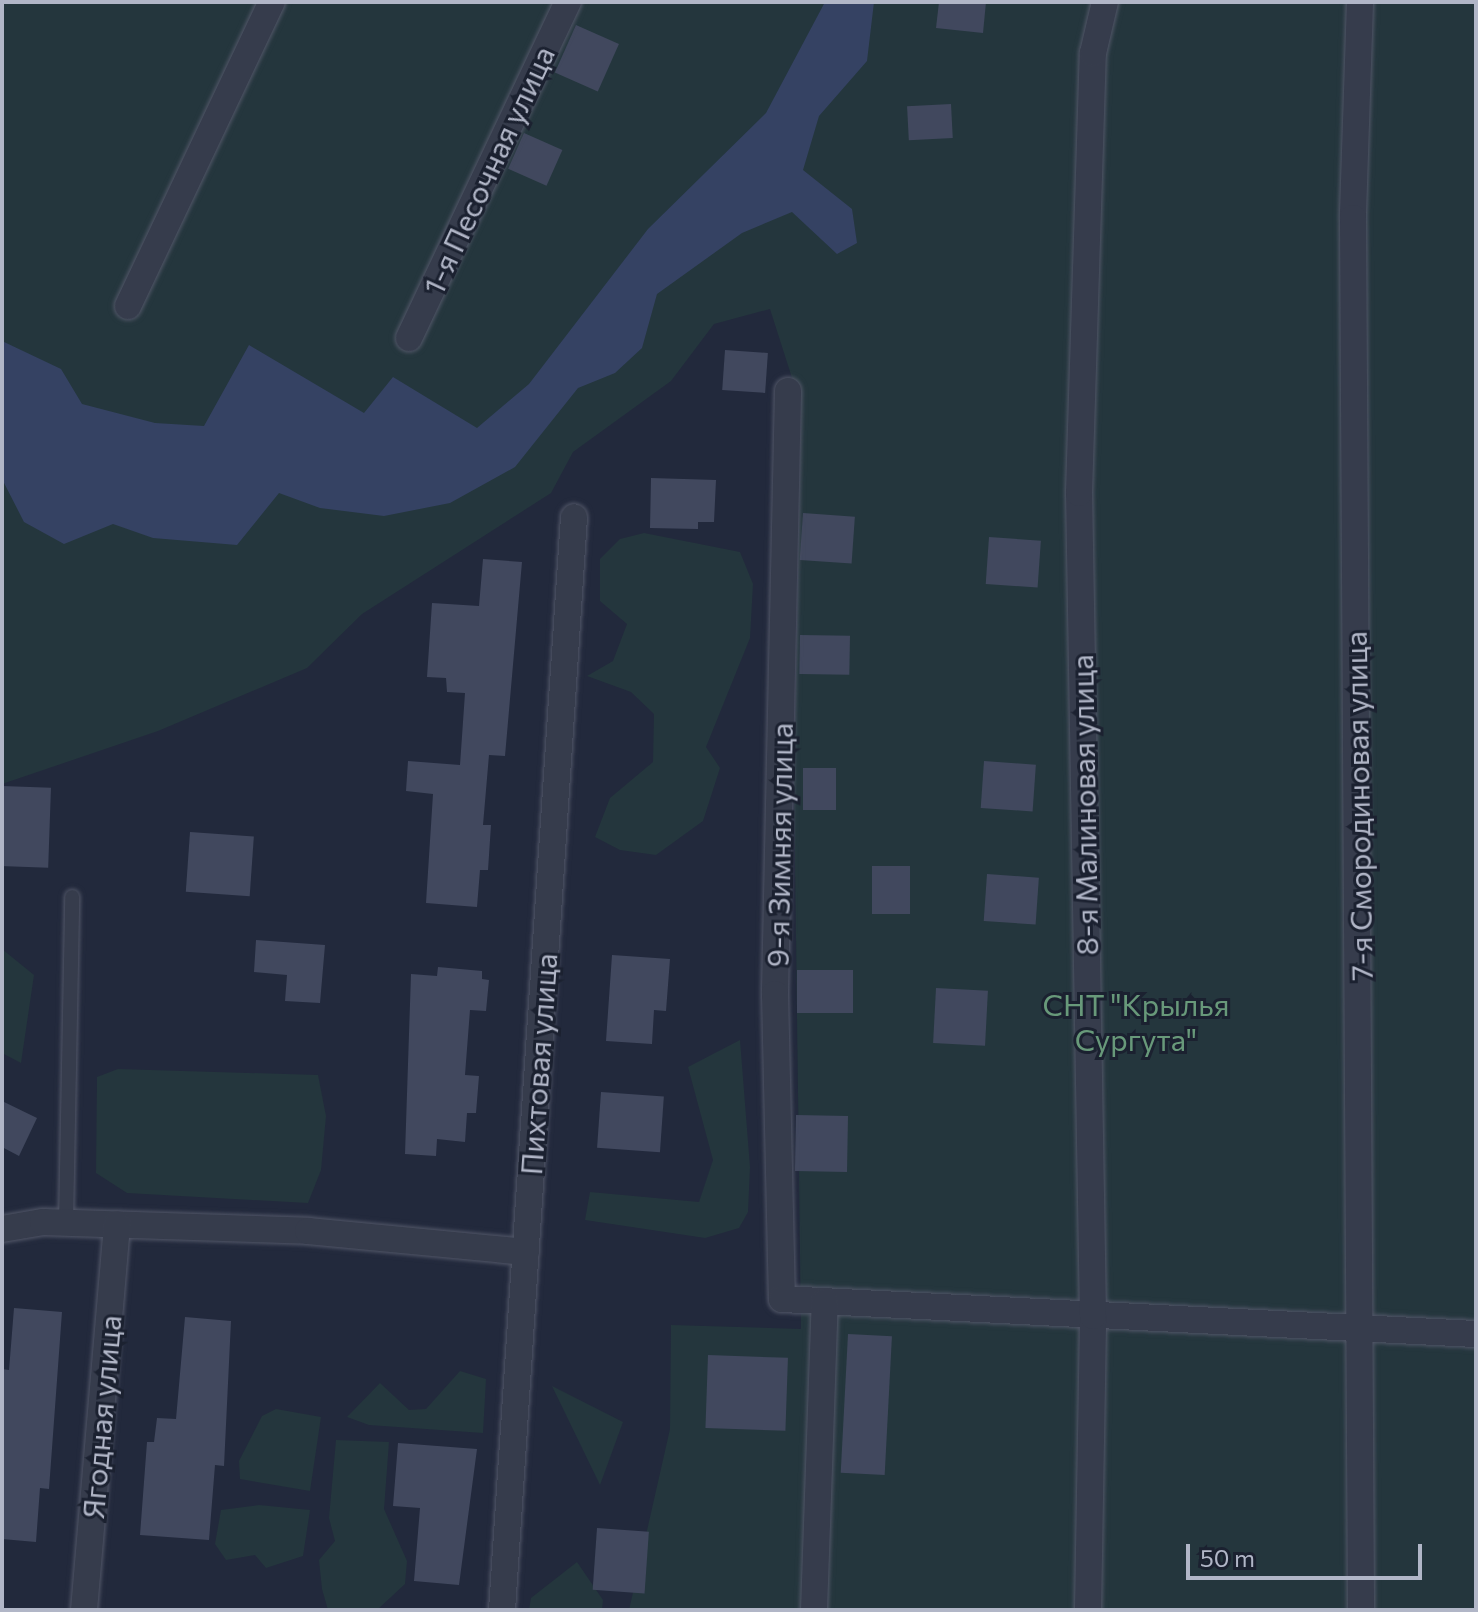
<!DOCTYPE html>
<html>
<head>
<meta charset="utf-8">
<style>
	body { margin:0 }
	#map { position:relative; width:1478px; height:1612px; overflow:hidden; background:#22293c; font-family:Commissioner,sans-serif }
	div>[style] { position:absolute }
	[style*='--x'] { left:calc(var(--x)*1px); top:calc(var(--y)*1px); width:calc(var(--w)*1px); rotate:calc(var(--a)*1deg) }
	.green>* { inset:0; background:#24363d }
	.water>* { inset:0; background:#354263 }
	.building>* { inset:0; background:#41485e; transform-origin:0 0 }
	.roads { filter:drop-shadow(0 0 2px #515667) drop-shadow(0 0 2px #515667) }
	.service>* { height:14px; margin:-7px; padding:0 7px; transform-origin:7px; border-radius:7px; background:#363c4c }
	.minor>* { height:26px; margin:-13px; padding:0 13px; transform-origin:13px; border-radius:13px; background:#363c4c }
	span { translate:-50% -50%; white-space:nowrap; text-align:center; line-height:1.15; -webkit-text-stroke:6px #1b2130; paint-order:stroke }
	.street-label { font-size:30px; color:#b1b6c7 }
	.park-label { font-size:30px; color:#68997a }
	.frame { position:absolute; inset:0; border:4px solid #b1b6c7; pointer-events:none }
	.scale { position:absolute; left:1186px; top:1544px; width:236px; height:36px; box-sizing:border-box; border:4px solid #b1b6c7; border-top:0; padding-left:10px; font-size:24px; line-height:28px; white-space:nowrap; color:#b1b6c7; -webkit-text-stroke:6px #1b2130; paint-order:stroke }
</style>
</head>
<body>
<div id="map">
	<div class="green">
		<i style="clip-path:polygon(2px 2px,1476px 2px,1476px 1610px,629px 1610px,670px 1429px,671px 1325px,801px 1329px,794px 782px,801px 406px,770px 309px,714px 324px,671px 381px,573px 452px,551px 493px,362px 614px,307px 668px,158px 731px,2px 784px)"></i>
		<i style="clip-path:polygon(644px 533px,740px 552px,753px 584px,750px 638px,706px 747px,720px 768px,703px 821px,656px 855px,620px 850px,595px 837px,610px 798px,653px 762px,654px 714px,631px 692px,587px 676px,613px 661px,627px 624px,600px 601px,600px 559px,620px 539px)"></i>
		<i style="clip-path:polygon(2px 949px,34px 975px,21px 1063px,2px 1053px)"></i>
		<i style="clip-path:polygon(740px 1040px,750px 1167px,748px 1212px,739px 1228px,705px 1238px,585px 1220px,590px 1192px,699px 1202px,713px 1160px,688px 1067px)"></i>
		<i style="clip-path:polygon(118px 1069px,318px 1075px,326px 1116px,321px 1170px,308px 1203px,127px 1193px,96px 1173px,97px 1077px)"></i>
		<i style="clip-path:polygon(460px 1371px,486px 1379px,483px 1433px,369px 1425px,347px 1417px,380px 1383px,409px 1410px,426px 1409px)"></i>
		<i style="clip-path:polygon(552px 1386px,623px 1422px,600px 1485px)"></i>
		<i style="clip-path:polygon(276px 1409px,321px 1417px,310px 1491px,240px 1479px,239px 1461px,262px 1416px)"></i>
		<i style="clip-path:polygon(336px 1440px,389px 1442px,384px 1509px,407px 1561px,405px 1584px,377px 1610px,328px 1610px,322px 1589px,319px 1560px,335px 1541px,329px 1518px)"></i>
		<i style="clip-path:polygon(259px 1505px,310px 1510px,303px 1556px,266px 1568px,255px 1555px,226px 1560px,215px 1544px,221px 1510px)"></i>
		<i style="clip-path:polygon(577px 1562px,603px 1600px,602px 1610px,529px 1610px,531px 1598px)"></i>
	</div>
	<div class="water">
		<i style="clip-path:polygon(825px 2px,874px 2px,867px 61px,819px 116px,803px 170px,852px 209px,857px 243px,837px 254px,792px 212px,742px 233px,657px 294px,642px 348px,615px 373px,578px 388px,515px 467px,450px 503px,384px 516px,320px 508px,279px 493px,237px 545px,153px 538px,113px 524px,64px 544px,24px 522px,2px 479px,2px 341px,61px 369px,82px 404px,155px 423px,204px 426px,249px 345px,364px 413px,393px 377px,477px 428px,529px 384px,648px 229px,766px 113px)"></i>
	</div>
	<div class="building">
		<i style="clip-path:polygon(939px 2px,986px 2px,983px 33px,936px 28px)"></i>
		<i style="left:576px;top:25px;width:47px;height:52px;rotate:24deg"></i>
		<i style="left:951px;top:104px;width:34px;height:44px;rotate:87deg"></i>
		<i style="left:524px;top:133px;width:42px;height:39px;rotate:24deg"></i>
		<i style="left:725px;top:350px;width:43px;height:40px;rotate:4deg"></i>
		<i style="clip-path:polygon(651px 478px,716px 480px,714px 522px,698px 522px,698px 529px,650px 528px)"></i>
		<i style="left:803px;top:513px;width:52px;height:47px;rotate:4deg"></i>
		<i style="left:989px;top:537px;width:52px;height:47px;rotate:4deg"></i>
		<i style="clip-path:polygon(483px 559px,522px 562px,505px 756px,489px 755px,483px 825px,491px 825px,488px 870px,480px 870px,477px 907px,426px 903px,433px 794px,406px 791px,408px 761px,460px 765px,465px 693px,447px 692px,446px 678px,427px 677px,432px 603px,479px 606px)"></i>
		<i style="left:800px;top:635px;width:50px;height:39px;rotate:1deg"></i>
		<i style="left:984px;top:761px;width:52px;height:47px;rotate:4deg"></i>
		<i style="left:803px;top:768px;width:33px;height:42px"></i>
		<i style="left:2px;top:786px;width:49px;height:80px;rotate:2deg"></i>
		<i style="left:190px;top:832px;width:64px;height:60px;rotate:4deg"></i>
		<i style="left:872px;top:866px;width:38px;height:48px"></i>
		<i style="left:987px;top:874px;width:52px;height:47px;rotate:4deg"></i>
		<i style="clip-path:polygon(256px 940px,325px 945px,320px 1003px,285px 1001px,287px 975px,254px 972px)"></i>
		<i style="clip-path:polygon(612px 955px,670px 959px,666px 1011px,654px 1010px,652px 1044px,606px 1041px)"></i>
		<i style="clip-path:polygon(438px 967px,482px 971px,482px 979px,489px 980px,486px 1011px,470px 1010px,465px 1075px,479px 1076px,476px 1113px,467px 1113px,465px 1142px,437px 1139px,436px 1156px,405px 1154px,411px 974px,437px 976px)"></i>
		<i style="left:797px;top:970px;width:56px;height:43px"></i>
		<i style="left:936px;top:988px;width:52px;height:55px;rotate:3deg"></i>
		<i style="left:601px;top:1092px;width:63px;height:56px;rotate:4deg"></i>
		<i style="clip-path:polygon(2px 1101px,37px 1118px,19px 1156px,2px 1147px)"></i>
		<i style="left:796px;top:1115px;width:52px;height:56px;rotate:1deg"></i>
		<i style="clip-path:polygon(14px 1308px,62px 1312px,49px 1489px,40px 1488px,36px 1542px,2px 1539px,2px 1369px,9px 1370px)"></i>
		<i style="clip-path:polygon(185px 1317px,231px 1321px,224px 1466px,215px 1465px,209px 1540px,140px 1535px,147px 1442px,154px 1442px,157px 1418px,176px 1419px)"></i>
		<i style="left:848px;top:1334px;width:44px;height:139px;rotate:3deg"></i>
		<i style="left:708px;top:1355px;width:80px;height:73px;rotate:2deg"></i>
		<i style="clip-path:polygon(398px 1443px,477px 1449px,459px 1585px,414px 1581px,420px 1508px,393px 1506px)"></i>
		<i style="left:597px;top:1528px;width:52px;height:62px;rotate:4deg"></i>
	</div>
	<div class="roads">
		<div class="service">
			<i style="--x:66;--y:1223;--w:326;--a:-88.9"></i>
		</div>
		<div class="minor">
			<i style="--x:1360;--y:2;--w:216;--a:91.9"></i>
			<i style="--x:1353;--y:218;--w:1392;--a:89.67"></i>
			<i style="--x:128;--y:306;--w:336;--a:-64.7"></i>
			<i style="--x:409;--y:338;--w:372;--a:-64.7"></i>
			<i style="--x:788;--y:391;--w:603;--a:91.24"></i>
			<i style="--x:775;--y:994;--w:305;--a:88.7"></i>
			<i style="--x:782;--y:1299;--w:695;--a:2.89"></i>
			<i style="--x:2;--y:1229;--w:42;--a:-9.7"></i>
			<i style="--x:43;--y:1222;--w:265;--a:1.9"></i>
			<i style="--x:308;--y:1231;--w:219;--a:5.5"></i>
			<i style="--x:84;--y:1610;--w:387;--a:-85.1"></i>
			<i style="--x:502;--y:1610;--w:1095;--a:-86.23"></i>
			<i style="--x:814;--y:1610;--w:308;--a:-88"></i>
			<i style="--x:1088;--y:1610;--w:294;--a:-89"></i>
			<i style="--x:1093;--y:1316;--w:823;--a:-90.97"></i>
			<i style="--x:1079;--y:493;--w:440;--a:-88.2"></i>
			<i style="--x:1093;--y:53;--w:52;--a:-76.8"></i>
		</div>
	</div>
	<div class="street-label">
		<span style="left:488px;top:170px;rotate:-65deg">1-я Песочная улица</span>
		<span style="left:1084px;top:805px;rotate:-91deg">8-я Малиновая улица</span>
		<span style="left:1358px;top:806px;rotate:-91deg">7-я Смородиновая улица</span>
		<span style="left:779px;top:845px;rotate:-89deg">9-я Зимняя улица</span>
		<span style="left:538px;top:1064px;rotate:-86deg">Пихтовая улица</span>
		<span style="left:101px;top:1417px;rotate:-85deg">Ягодная улица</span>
	</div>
	<div class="park-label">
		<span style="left:1136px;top:1021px">CНТ "Крылья<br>Сургута"</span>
	</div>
	<div class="frame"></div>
	<div class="scale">50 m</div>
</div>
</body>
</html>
